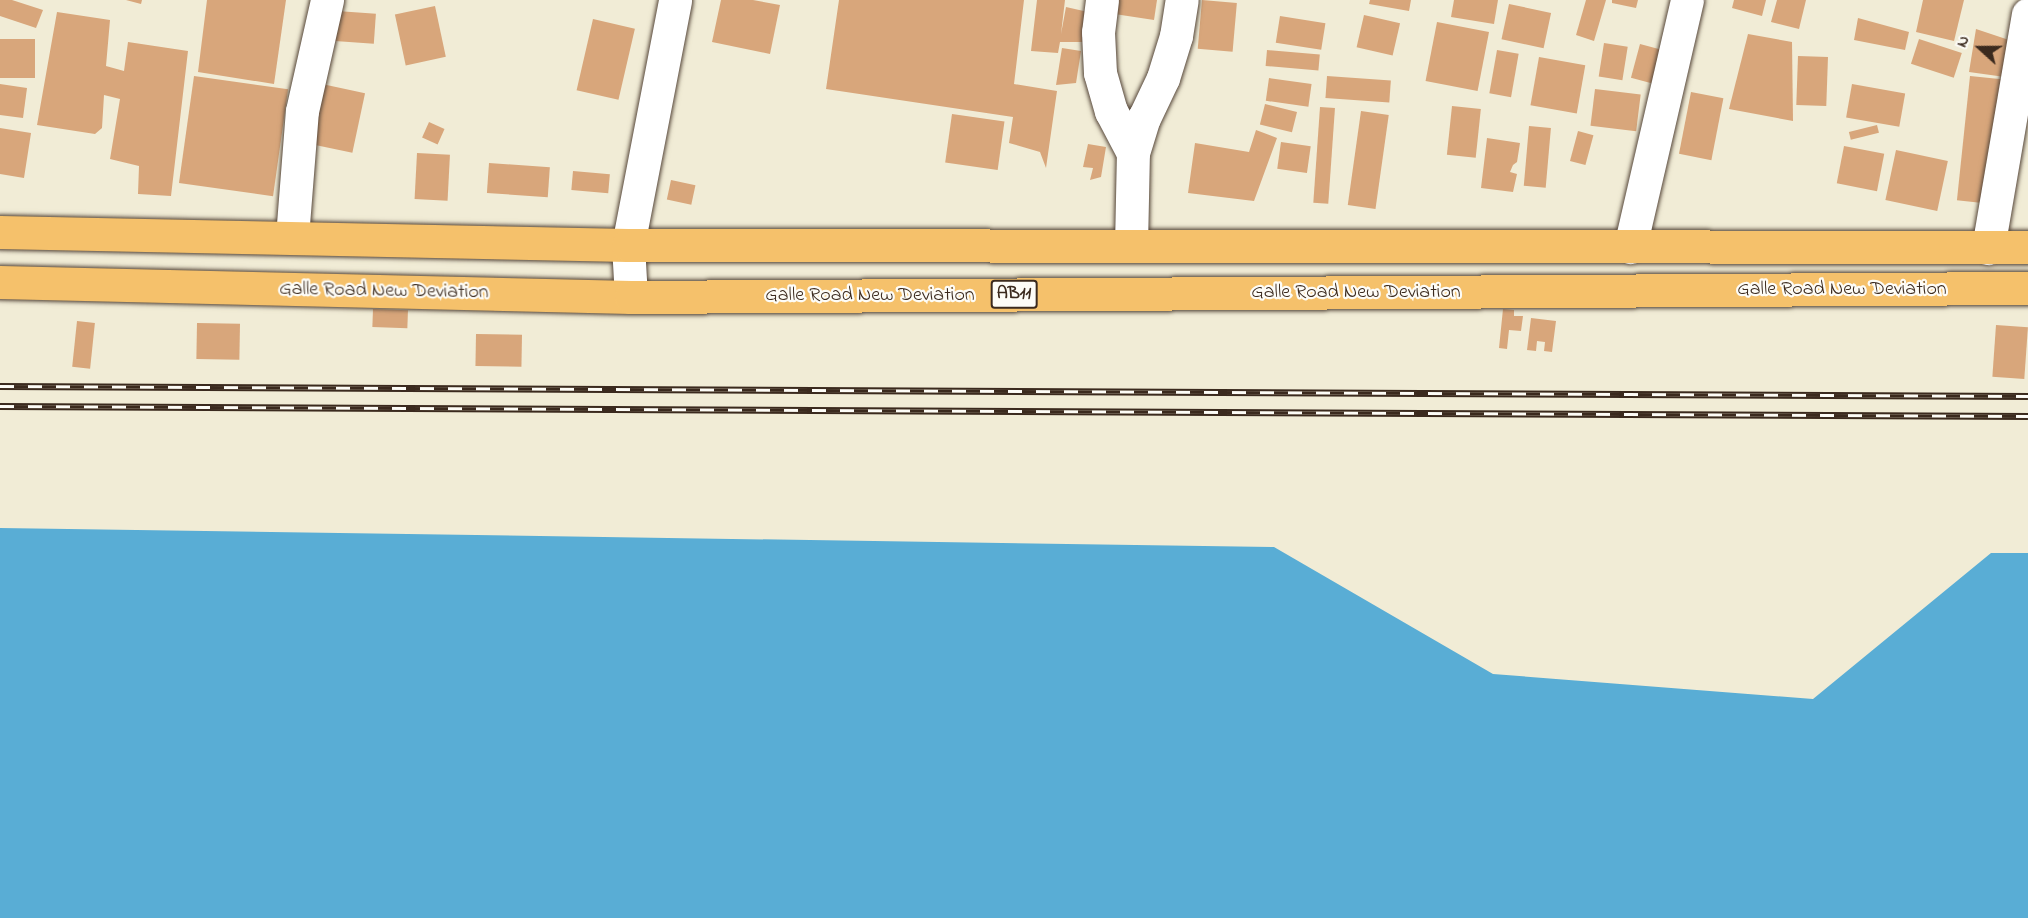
<!DOCTYPE html>
<html>
<head>
<meta charset="utf-8">
<style>
	body { margin:0 }
	#map { position:relative; width:2028px; height:918px; overflow:hidden; background:#f1ecd6; font-family:"Indie Flower",sans-serif }
	div>[style] { position:absolute }
	[style*='--x'] { left:calc(var(--x)*1px); top:calc(var(--y)*1px); width:calc(var(--w)*1px); rotate:calc(var(--a)*1deg) }
	.water>* { inset:0; background:#59add5 }
	.building>* { inset:0; background:#d8a67b; transform-origin:0 0 }
	.roads { filter:drop-shadow(0 0 2px #56473a) drop-shadow(0 0 2px #56473a) }
	.minor>* { height:33px; margin:-16.5px; padding:0 16.5px; transform-origin:16.5px; border-radius:16.5px; background:#fff }
	.primary>* { height:33px; margin:-16.5px; padding:0 16.5px; transform-origin:16.5px; border-radius:16.5px; background:#f5c16b }
	.rail>* { height:7px; margin-top:-3.5px; transform-origin:0; background:repeating-linear-gradient(90deg,#fdfcf7 0 14px,#3b2a1e 0 28px); box-sizing:border-box; border-block:2px solid #3b2a1e }
	span { translate:-50% -50%; white-space:nowrap; text-align:center; line-height:1.15; -webkit-text-stroke:4.5px #fdfcf7; paint-order:stroke }
	.shield-label span { padding:2px 4px; background:#fdfcf7; border:2px solid; border-radius:4px; -webkit-text-stroke-width:0 }
	.shield-label { font-size:18px; color:#3b2a1e; font-weight:700 }
	.street-label { font-size:20px; color:#3b2a1e }
	.north { position:absolute; left:1950px; top:18px; width:60px; height:60px; -webkit-text-stroke:4px #fdfcf7; paint-order:stroke; rotate:291deg; font-size:16px; font-weight:700; line-height:24px; text-align:center; color:#3b2a1e }
	.north::after { content:''; display:block; margin:auto; width:21px; height:27px; background:#3b2a1e; clip-path:polygon(50% 0,100% 100%,50% 72%,0 100%) }
</style>
</head>
<body>
<div id="map">
	<div class="water">
		<i style="clip-path:polygon(0 528px,1274px 547px,1493px 674px,1813px 699px,1991px 553px,2028px 553px,2028px 918px,0 918px)"></i>
	</div>
	<div class="building">
		<i style="clip-path:polygon(0 0,12px 0,43px 10px,36px 28px,0 16px)"></i>
		<i style="clip-path:polygon(126px 0,142px 0,141px 4px)"></i>
		<i style="clip-path:polygon(207px 0,286px 0,274px 84px,198px 72px)"></i>
		<i style="clip-path:polygon(721px 0,753px 0,780px 5px,770px 54px,712px 42px)"></i>
		<i style="clip-path:polygon(839px 0,1024px 0,1014px 84px,1057px 91px,1046px 168px,1040px 152px,1009px 143px,1013px 117px,826px 89px)"></i>
		<i style="clip-path:polygon(1037px 0,1065px 0,1061px 34px,1066px 7px,1088px 12px,1083px 42px,1060px 42px,1058px 53px,1031px 51px)"></i>
		<i style="clip-path:polygon(1110px 0,1157px 0,1154px 20px,1108px 13px)"></i>
		<i style="left:1202px;top:0;width:35px;height:49px;rotate:5deg"></i>
		<i style="clip-path:polygon(1370px 0,1411px 0,1409px 11px,1369px 4px)"></i>
		<i style="clip-path:polygon(1454px 0,1498px 0,1494px 24px,1451px 17px)"></i>
		<i style="clip-path:polygon(1586px 0,1606px 0,1594px 41px,1576px 35px)"></i>
		<i style="clip-path:polygon(1612px 0,1638px 0,1636px 8px,1612px 3px)"></i>
		<i style="clip-path:polygon(1734px 0,1766px 0,1762px 16px,1732px 8px)"></i>
		<i style="clip-path:polygon(1777px 0,1806px 0,1799px 29px,1771px 22px)"></i>
		<i style="clip-path:polygon(1923px 0,1964px 0,1954px 41px,1916px 32px)"></i>
		<i style="left:1509px;top:4px;width:43px;height:36px;rotate:12deg"></i>
		<i style="left:435px;top:6px;width:52px;height:41px;rotate:78deg"></i>
		<i style="left:337px;top:11px;width:39px;height:30px;rotate:4deg"></i>
		<i style="clip-path:polygon(57px 12px,110px 20px,106px 66px,124px 71px,128px 42px,188px 51px,171px 196px,138px 194px,139px 166px,110px 159px,120px 99px,104px 95px,102px 128px,95px 134px,37px 125px)"></i>
		<i style="left:1364px;top:15px;width:37px;height:33px;rotate:13deg"></i>
		<i style="left:1280px;top:16px;width:46px;height:27px;rotate:9deg"></i>
		<i style="clip-path:polygon(1858px 18px,1909px 32px,1905px 50px,1854px 40px)"></i>
		<i style="left:593px;top:19px;width:43px;height:73px;rotate:13deg"></i>
		<i style="left:1437px;top:22px;width:53px;height:60px;rotate:11deg"></i>
		<i style="clip-path:polygon(1976px 29px,2012px 41px,2005px 77px,1969px 72px)"></i>
		<i style="clip-path:polygon(1748px 34px,1792px 42px,1793px 121px,1729px 109px)"></i>
		<i style="left:0;top:39px;width:35px;height:39px"></i>
		<i style="left:1919px;top:39px;width:45px;height:26px;rotate:18deg"></i>
		<i style="left:1604px;top:43px;width:24px;height:34px;rotate:9deg"></i>
		<i style="left:1640px;top:44px;width:30px;height:35px;rotate:15deg"></i>
		<i style="clip-path:polygon(1062px 48px,1081px 51px,1076px 83px,1056px 85px)"></i>
		<i style="left:1267px;top:50px;width:53px;height:16px;rotate:5deg"></i>
		<i style="left:1497px;top:50px;width:22px;height:44px;rotate:10deg"></i>
		<i style="left:1798px;top:56px;width:30px;height:49px;rotate:2deg"></i>
		<i style="left:1539px;top:57px;width:47px;height:49px;rotate:10deg"></i>
		<i style="left:194px;top:76px;width:95px;height:108px;rotate:8deg"></i>
		<i style="left:1327px;top:76px;width:64px;height:22px;rotate:4deg"></i>
		<i style="left:1970px;top:76px;width:37px;height:125px;rotate:6deg"></i>
		<i style="left:1269px;top:78px;width:43px;height:23px;rotate:8deg"></i>
		<i style="clip-path:polygon(0 84px,27px 88px,23px 118px,0 115px)"></i>
		<i style="left:322px;top:84px;width:44px;height:61px;rotate:12deg"></i>
		<i style="left:1852px;top:84px;width:54px;height:34px;rotate:10deg"></i>
		<i style="left:1595px;top:89px;width:46px;height:37px;rotate:7deg"></i>
		<i style="left:1691px;top:92px;width:33px;height:63px;rotate:11deg"></i>
		<i style="left:1265px;top:104px;width:33px;height:21px;rotate:14deg"></i>
		<i style="left:1452px;top:106px;width:29px;height:49px;rotate:6deg"></i>
		<i style="left:1320px;top:107px;width:15px;height:96px;rotate:4deg"></i>
		<i style="left:1361px;top:111px;width:28px;height:95px;rotate:8deg"></i>
		<i style="left:952px;top:114px;width:53px;height:49px;rotate:8deg"></i>
		<i style="left:429px;top:122px;width:17px;height:17px;rotate:24deg"></i>
		<i style="left:1877px;top:125px;width:8px;height:29px;rotate:76deg"></i>
		<i style="left:1529px;top:126px;width:22px;height:60px;rotate:5deg"></i>
		<i style="clip-path:polygon(0 128px,31px 133px,24px 178px,0 174px)"></i>
		<i style="clip-path:polygon(1256px 130px,1277px 138px,1254px 201px,1188px 193px,1195px 143px,1249px 152px)"></i>
		<i style="left:1578px;top:131px;width:16px;height:31px;rotate:15deg"></i>
		<i style="clip-path:polygon(1487px 138px,1520px 143px,1517px 162px,1513px 165px,1510px 172px,1517px 174px,1513px 192px,1481px 188px)"></i>
		<i style="left:1281px;top:142px;width:30px;height:27px;rotate:8deg"></i>
		<i style="clip-path:polygon(1088px 144px,1106px 147px,1101px 177px,1090px 180px,1093px 168px,1083px 167px)"></i>
		<i style="left:1844px;top:146px;width:41px;height:38px;rotate:11deg"></i>
		<i style="left:1896px;top:150px;width:53px;height:51px;rotate:12deg"></i>
		<i style="left:417px;top:153px;width:33px;height:46px;rotate:3deg"></i>
		<i style="left:489px;top:163px;width:61px;height:30px;rotate:4deg"></i>
		<i style="left:573px;top:171px;width:37px;height:19px;rotate:5deg"></i>
		<i style="left:671px;top:180px;width:25px;height:20px;rotate:12deg"></i>
		<i style="left:373px;top:309px;width:35px;height:18px;rotate:2deg"></i>
		<i style="clip-path:polygon(1503px 309px,1514px 310px,1514px 316px,1523px 316px,1521px 331px,1509px 330px,1507px 349px,1499px 348px)"></i>
		<i style="clip-path:polygon(1531px 318px,1556px 321px,1552px 352px,1544px 351px,1545px 342px,1537px 341px,1536px 351px,1527px 350px)"></i>
		<i style="left:77px;top:321px;width:18px;height:46px;rotate:6deg"></i>
		<i style="left:197px;top:323px;width:43px;height:36px;rotate:1deg"></i>
		<i style="left:1996px;top:325px;width:32px;height:52px;rotate:4deg"></i>
		<i style="left:476px;top:334px;width:46px;height:32px;rotate:1deg"></i>
	</div>
	<div class="roads">
		<div class="minor">
			<i style="--x:1102;--y:0;--w:32;--a:97"></i>
			<i style="--x:1098;--y:32;--w:41;--a:87.2"></i>
			<i style="--x:1100;--y:73;--w:40;--a:74"></i>
			<i style="--x:1111;--y:111;--w:47;--a:62.4"></i>
			<i style="--x:292;--y:237;--w:126;--a:-85.5"></i>
			<i style="--x:302;--y:111;--w:114;--a:-77.3"></i>
			<i style="--x:1131;--y:246;--w:93;--a:-88.8"></i>
			<i style="--x:1133;--y:153;--w:37;--a:-73"></i>
			<i style="--x:1144;--y:118;--w:44;--a:-64.6"></i>
			<i style="--x:1163;--y:78;--w:44;--a:-72.8"></i>
			<i style="--x:1176;--y:36;--w:36;--a:-81"></i>
			<i style="--x:1630;--y:247;--w:253;--a:-77"></i>
			<i style="--x:1988;--y:248;--w:237;--a:-80.3"></i>
			<i style="--x:631;--y:297;--w:52;--a:-93.3"></i>
			<i style="--x:628;--y:245;--w:249;--a:-79.1"></i>
		</div>
		<div class="primary">
			<i style="--x:0;--y:232;--w:628;--a:1.19"></i>
			<i style="--x:628;--y:245;--w:1400;--a:0.08"></i>
			<i style="--x:0;--y:282;--w:631;--a:1.36"></i>
			<i style="--x:631;--y:297;--w:1397;--a:-0.37"></i>
		</div>
	</div>
	<div class="rail">
		<i style="--x:0;--y:386;--w:2028;--a:0.28"></i>
		<i style="--x:0;--y:406;--w:2028;--a:0.28"></i>
	</div>
	<div class="shield-label">
		<span style="left:1014px;top:294px">AB11</span>
	</div>
	<div class="street-label">
		<span style="left:1842px;top:289px">Galle Road New Deviation</span>
		<span style="left:384px;top:291px;rotate:1deg">Galle Road New Deviation</span>
		<span style="left:1356px;top:292px">Galle Road New Deviation</span>
		<span style="left:870px;top:295px">Galle Road New Deviation</span>
	</div>
	<div class="north">N</div>
</div>
</body>
</html>
